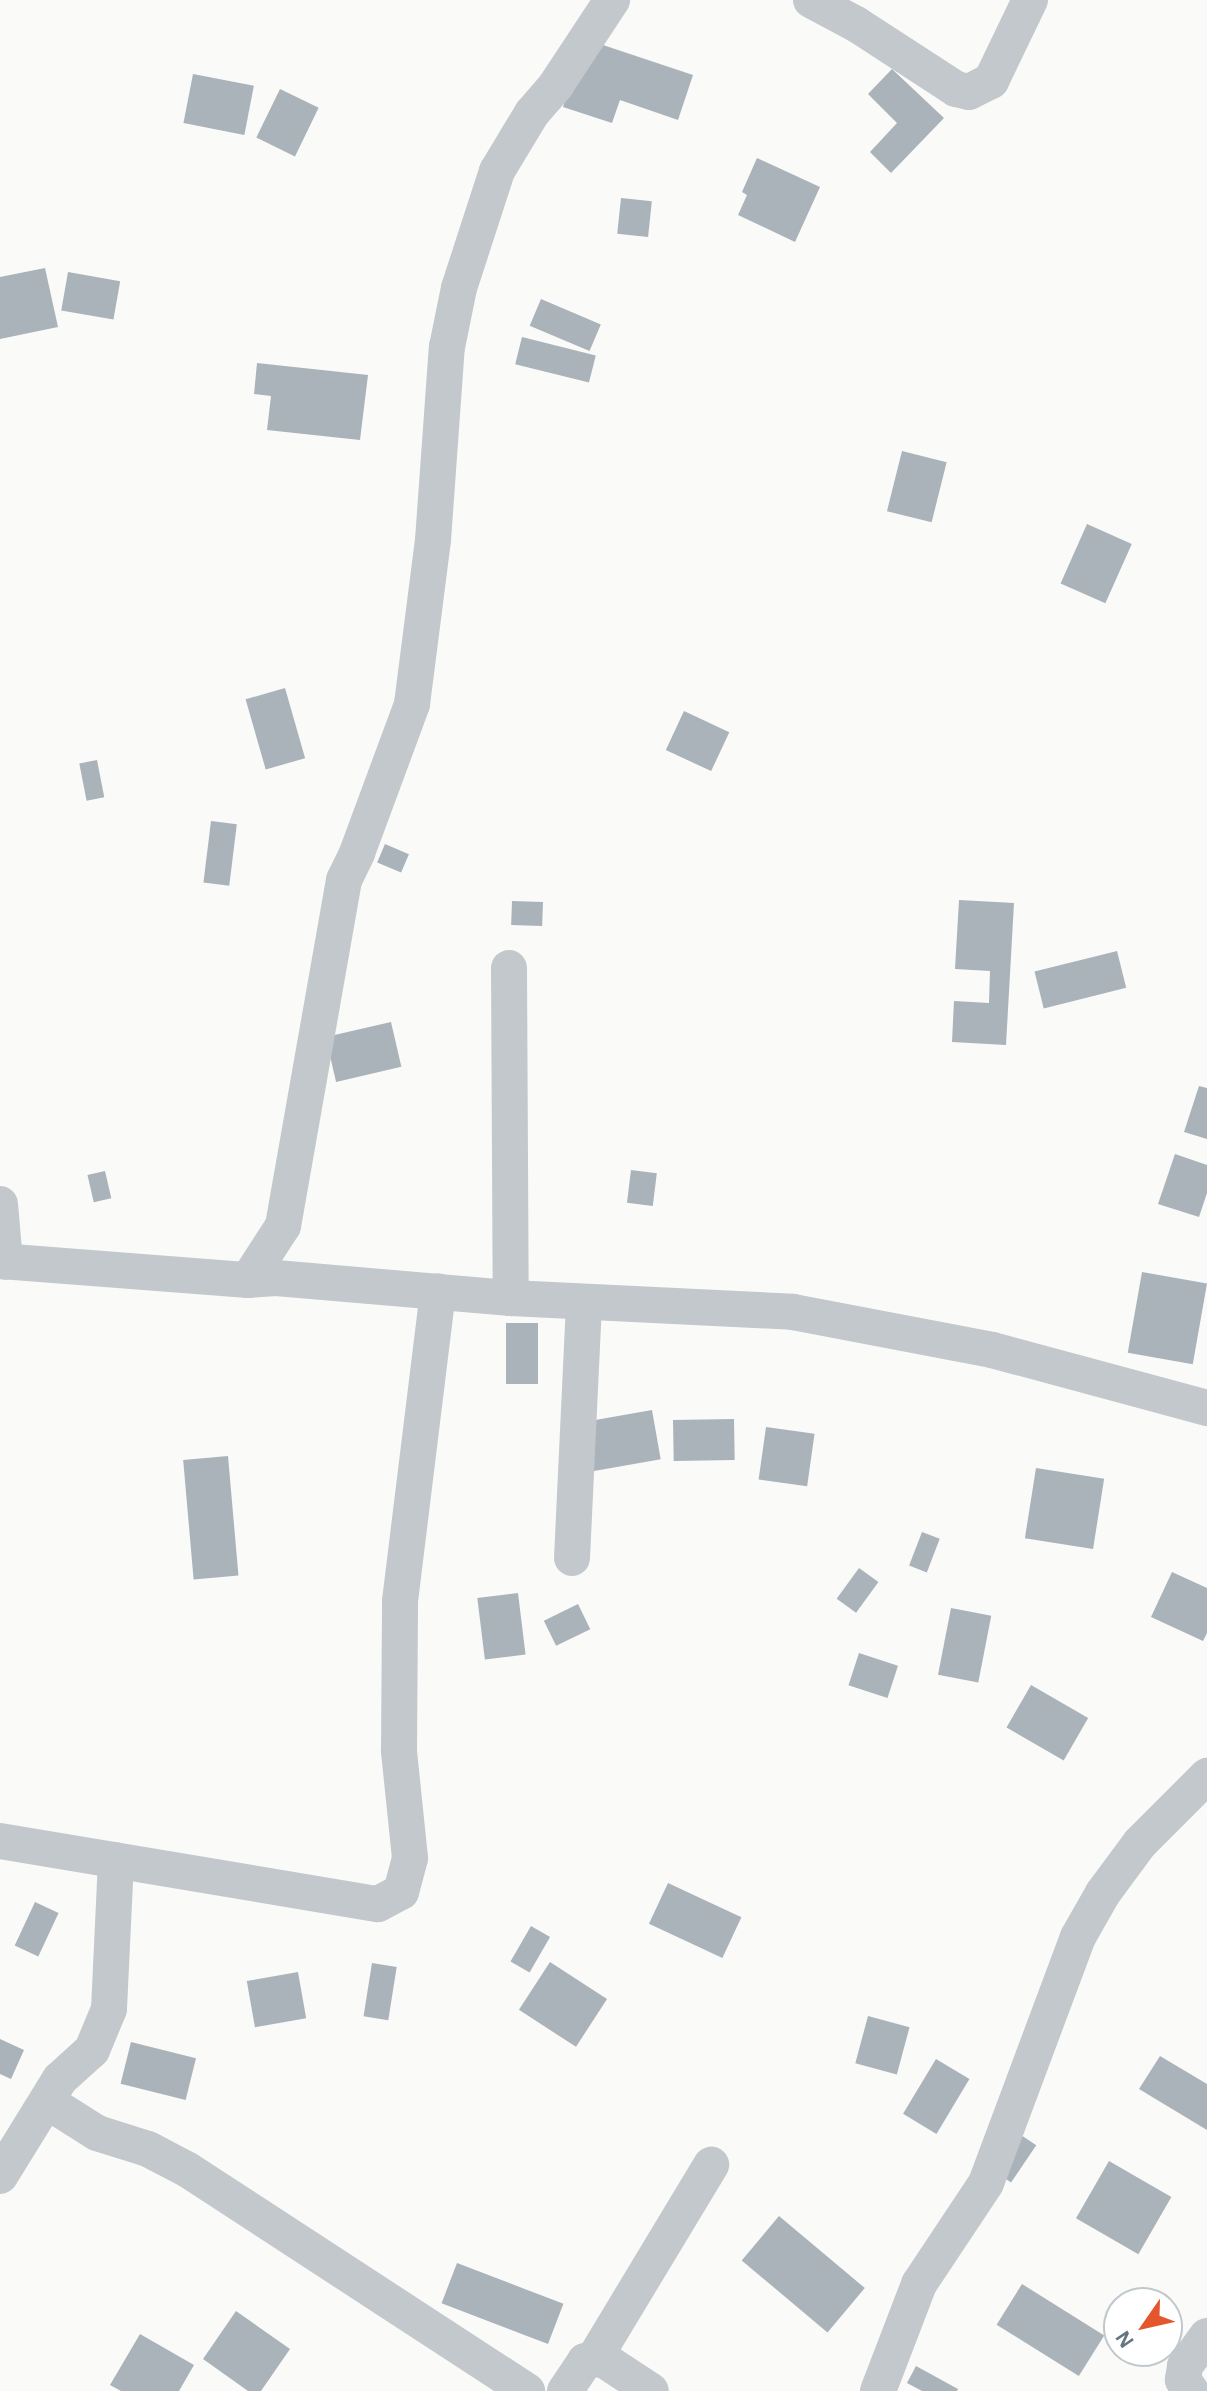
<!DOCTYPE html>
<html>
<head>
<meta charset="utf-8">
<style>
	body { margin:0 }
	#map { position:relative; width:1207px; height:2391px; overflow:hidden; background:#fafaf8; font-family:"Alegreya Sans",sans-serif }
	div>[style] { position:absolute }
	[style*='--x'] { left:calc(var(--x)*1px); top:calc(var(--y)*1px); width:calc(var(--w)*1px); rotate:calc(var(--a)*1deg) }
	.building>* { inset:0; background:#aab3b9; transform-origin:0 0 }
	.minor>* { height:36px; margin:-18px; padding:0 18px; transform-origin:18px; border-radius:18px; background:#c3c8cc }
	span { translate:-50% -50%; white-space:nowrap; text-align:center; line-height:1.15; -webkit-text-stroke:8px #fff; paint-order:stroke }
	.north { position:absolute; left:1103px; top:2287px; width:80px; height:80px; box-sizing:border-box; background:#fff; border:2px solid #c1c8cd; border-radius:50%; rotate:236deg; font-size:22px; font-weight:700; line-height:32px; text-align:center; color:#657683 }
	.north::after { content:''; display:block; margin:auto; width:28px; height:36px; background:#e4572e; clip-path:polygon(50% 0,100% 100%,50% 72%,0 100%) }
</style>
</head>
<body>
<div id="map">
	<div class="building">
		<i style="clip-path:polygon(585px 39px,693px 75px,678px 120px,620px 100px,612px 123px,563px 107px)"></i>
		<i style="clip-path:polygon(892px 69px,944px 118px,891px 173px,870px 152px,897px 123px,868px 94px)"></i>
		<i style="left:193px;top:74px;width:62px;height:50px;rotate:11deg"></i>
		<i style="left:280px;top:89px;width:43px;height:54px;rotate:26deg"></i>
		<i style="clip-path:polygon(757px 158px,820px 187px,795px 242px,738px 215px,747px 195px,742px 192px)"></i>
		<i style="left:621px;top:198px;width:31px;height:36px;rotate:6deg"></i>
		<i style="clip-path:polygon(45px 268px,58px 327px,0 339px,0 277px)"></i>
		<i style="left:68px;top:272px;width:53px;height:39px;rotate:10deg"></i>
		<i style="left:541px;top:299px;width:65px;height:29px;rotate:23deg"></i>
		<i style="left:522px;top:337px;width:76px;height:28px;rotate:14deg"></i>
		<i style="clip-path:polygon(257px 363px,368px 375px,360px 440px,267px 430px,271px 396px,254px 394px)"></i>
		<i style="left:902px;top:451px;width:46px;height:62px;rotate:14deg"></i>
		<i style="left:1087px;top:524px;width:49px;height:65px;rotate:24deg"></i>
		<i style="left:285px;top:688px;width:73px;height:41px;rotate:74deg"></i>
		<i style="left:684px;top:711px;width:50px;height:43px;rotate:25deg"></i>
		<i style="left:97px;top:760px;width:38px;height:18px;rotate:79deg"></i>
		<i style="left:211px;top:821px;width:26px;height:62px;rotate:7deg"></i>
		<i style="left:385px;top:844px;width:26px;height:20px;rotate:23deg"></i>
		<i style="clip-path:polygon(959px 900px,1014px 903px,1006px 1045px,952px 1042px,954px 1001px,989px 1003px,990px 971px,955px 969px)"></i>
		<i style="left:512px;top:901px;width:31px;height:24px;rotate:2deg"></i>
		<i style="left:1117px;top:951px;width:38px;height:85px;rotate:76deg"></i>
		<i style="left:391px;top:1022px;width:46px;height:67px;rotate:77deg"></i>
		<i style="clip-path:polygon(1199px 1086px,1207px 1088px,1207px 1139px,1184px 1132px)"></i>
		<i style="clip-path:polygon(1175px 1154px,1207px 1165px,1207px 1193px,1199px 1217px,1158px 1204px)"></i>
		<i style="left:631px;top:1170px;width:26px;height:33px;rotate:7deg"></i>
		<i style="left:105px;top:1171px;width:28px;height:18px;rotate:77deg"></i>
		<i style="left:1142px;top:1272px;width:66px;height:82px;rotate:10deg"></i>
		<i style="left:506px;top:1323px;width:32px;height:61px"></i>
		<i style="left:652px;top:1410px;width:50px;height:69px;rotate:80deg"></i>
		<i style="left:734px;top:1419px;width:41px;height:61px;rotate:89deg"></i>
		<i style="left:766px;top:1427px;width:49px;height:53px;rotate:8deg"></i>
		<i style="left:228px;top:1456px;width:120px;height:45px;rotate:85deg"></i>
		<i style="left:1036px;top:1468px;width:69px;height:71px;rotate:9deg"></i>
		<i style="left:922px;top:1532px;width:19px;height:36px;rotate:21deg"></i>
		<i style="left:859px;top:1568px;width:24px;height:38px;rotate:36deg"></i>
		<i style="clip-path:polygon(1172px 1572px,1207px 1588px,1207px 1633px,1203px 1641px,1151px 1617px)"></i>
		<i style="left:518px;top:1593px;width:62px;height:41px;rotate:83deg"></i>
		<i style="left:578px;top:1604px;width:28px;height:38px;rotate:64deg"></i>
		<i style="left:951px;top:1608px;width:41px;height:68px;rotate:11deg"></i>
		<i style="left:859px;top:1653px;width:41px;height:34px;rotate:18deg"></i>
		<i style="left:1031px;top:1685px;width:66px;height:49px;rotate:30deg"></i>
		<i style="left:668px;top:1883px;width:81px;height:45px;rotate:25deg"></i>
		<i style="left:35px;top:1902px;width:26px;height:48px;rotate:25deg"></i>
		<i style="left:531px;top:1926px;width:22px;height:41px;rotate:30deg"></i>
		<i style="left:550px;top:1962px;width:68px;height:57px;rotate:33deg"></i>
		<i style="left:372px;top:1963px;width:25px;height:54px;rotate:9deg"></i>
		<i style="left:298px;top:1972px;width:47px;height:52px;rotate:80deg"></i>
		<i style="left:868px;top:2016px;width:43px;height:49px;rotate:15deg"></i>
		<i style="clip-path:polygon(0 2039px,24px 2050px,11px 2079px,0 2074px)"></i>
		<i style="left:131px;top:2042px;width:67px;height:43px;rotate:14deg"></i>
		<i style="clip-path:polygon(1160px 2056px,1207px 2084px,1207px 2130px,1139px 2089px)"></i>
		<i style="left:936px;top:2059px;width:39px;height:64px;rotate:31deg"></i>
		<i style="left:1018px;top:2133px;width:22px;height:45px;rotate:34deg"></i>
		<i style="left:1109px;top:2161px;width:72px;height:66px;rotate:30deg"></i>
		<i style="left:779px;top:2216px;width:112px;height:58px;rotate:40deg"></i>
		<i style="left:457px;top:2263px;width:114px;height:43px;rotate:21deg"></i>
		<i style="left:1022px;top:2284px;width:97px;height:48px;rotate:32deg"></i>
		<i style="clip-path:polygon(236px 2311px,290px 2349px,261px 2391px,248px 2391px,203px 2359px)"></i>
		<i style="clip-path:polygon(140px 2334px,194px 2365px,179px 2391px,121px 2391px,110px 2385px)"></i>
		<i style="clip-path:polygon(916px 2366px,958px 2389px,957px 2391px,922px 2391px,907px 2383px)"></i>
	</div>
	<div class="minor">
		<i style="--x:811;--y:0;--w:51;--a:28.1"></i>
		<i style="--x:856;--y:24;--w:119;--a:33"></i>
		<i style="--x:956;--y:89;--w:13;--a:13"></i>
		<i style="--x:969;--y:92;--w:25;--a:-27"></i>
		<i style="--x:991;--y:81;--w:90;--a:-64.3"></i>
		<i style="--x:509;--y:968;--w:330;--a:89.7"></i>
		<i style="--x:0;--y:1204;--w:58;--a:85.1"></i>
		<i style="--x:0;--y:1261;--w:249;--a:4.4"></i>
		<i style="--x:248;--y:1280;--w:28;--a:-4"></i>
		<i style="--x:276;--y:1278;--w:236;--a:4.9"></i>
		<i style="--x:511;--y:1298;--w:282;--a:2.8"></i>
		<i style="--x:793;--y:1312;--w:203;--a:10.8"></i>
		<i style="--x:992;--y:1350;--w:223;--a:15.1"></i>
		<i style="--x:248;--y:1280;--w:64;--a:-57.1"></i>
		<i style="--x:283;--y:1226;--w:351;--a:-80"></i>
		<i style="--x:344;--y:880;--w:30;--a:-64"></i>
		<i style="--x:357;--y:853;--w:159;--a:-69.7"></i>
		<i style="--x:412;--y:704;--w:165;--a:-82.7"></i>
		<i style="--x:433;--y:540;--w:194;--a:-85.9"></i>
		<i style="--x:447;--y:347;--w:60;--a:-78.5"></i>
		<i style="--x:459;--y:288;--w:123;--a:-72"></i>
		<i style="--x:497;--y:171;--w:68;--a:-58.9"></i>
		<i style="--x:532;--y:113;--w:37;--a:-49"></i>
		<i style="--x:556;--y:85;--w:102;--a:-56.6"></i>
		<i style="--x:572;--y:1558;--w:256;--a:-87.3"></i>
		<i style="--x:0;--y:1841;--w:383;--a:9.5"></i>
		<i style="--x:378;--y:1904;--w:26;--a:-28"></i>
		<i style="--x:401;--y:1892;--w:35;--a:-75"></i>
		<i style="--x:410;--y:1858;--w:108;--a:-95.9"></i>
		<i style="--x:399;--y:1751;--w:150;--a:-89.6"></i>
		<i style="--x:400;--y:1601;--w:312;--a:-83"></i>
		<i style="--x:48;--y:2102;--w:58;--a:32.3"></i>
		<i style="--x:97;--y:2133;--w:53;--a:17.4"></i>
		<i style="--x:148;--y:2149;--w:45;--a:27.7"></i>
		<i style="--x:188;--y:2170;--w:405;--a:33.1"></i>
		<i style="--x:0;--y:2176;--w:114;--a:-58.3"></i>
		<i style="--x:60;--y:2079;--w:43;--a:-42.2"></i>
		<i style="--x:92;--y:2050;--w:44;--a:-67.5"></i>
		<i style="--x:109;--y:2009;--w:149;--a:-87.3"></i>
		<i style="--x:594;--y:2359;--w:227;--a:-58.9"></i>
		<i style="--x:565;--y:2391;--w:36;--a:-56"></i>
		<i style="--x:585;--y:2361;--w:9;--a:-13"></i>
		<i style="--x:594;--y:2359;--w:10;--a:6"></i>
		<i style="--x:604;--y:2360;--w:56;--a:33.4"></i>
		<i style="--x:878;--y:2391;--w:115;--a:-69"></i>
		<i style="--x:919;--y:2284;--w:121;--a:-56.4"></i>
		<i style="--x:986;--y:2183;--w:263;--a:-69.5"></i>
		<i style="--x:1078;--y:1937;--w:51;--a:-60.4"></i>
		<i style="--x:1103;--y:1893;--w:62;--a:-53.5"></i>
		<i style="--x:1140;--y:1843;--w:95;--a:-45"></i>
		<i style="--x:1191;--y:2391;--w:14;--a:-126"></i>
		<i style="--x:1183;--y:2380;--w:14;--a:-82"></i>
		<i style="--x:1185;--y:2366;--w:37;--a:-54"></i>
	</div>
	<div class="north">N</div>
</div>
</body>
</html>
